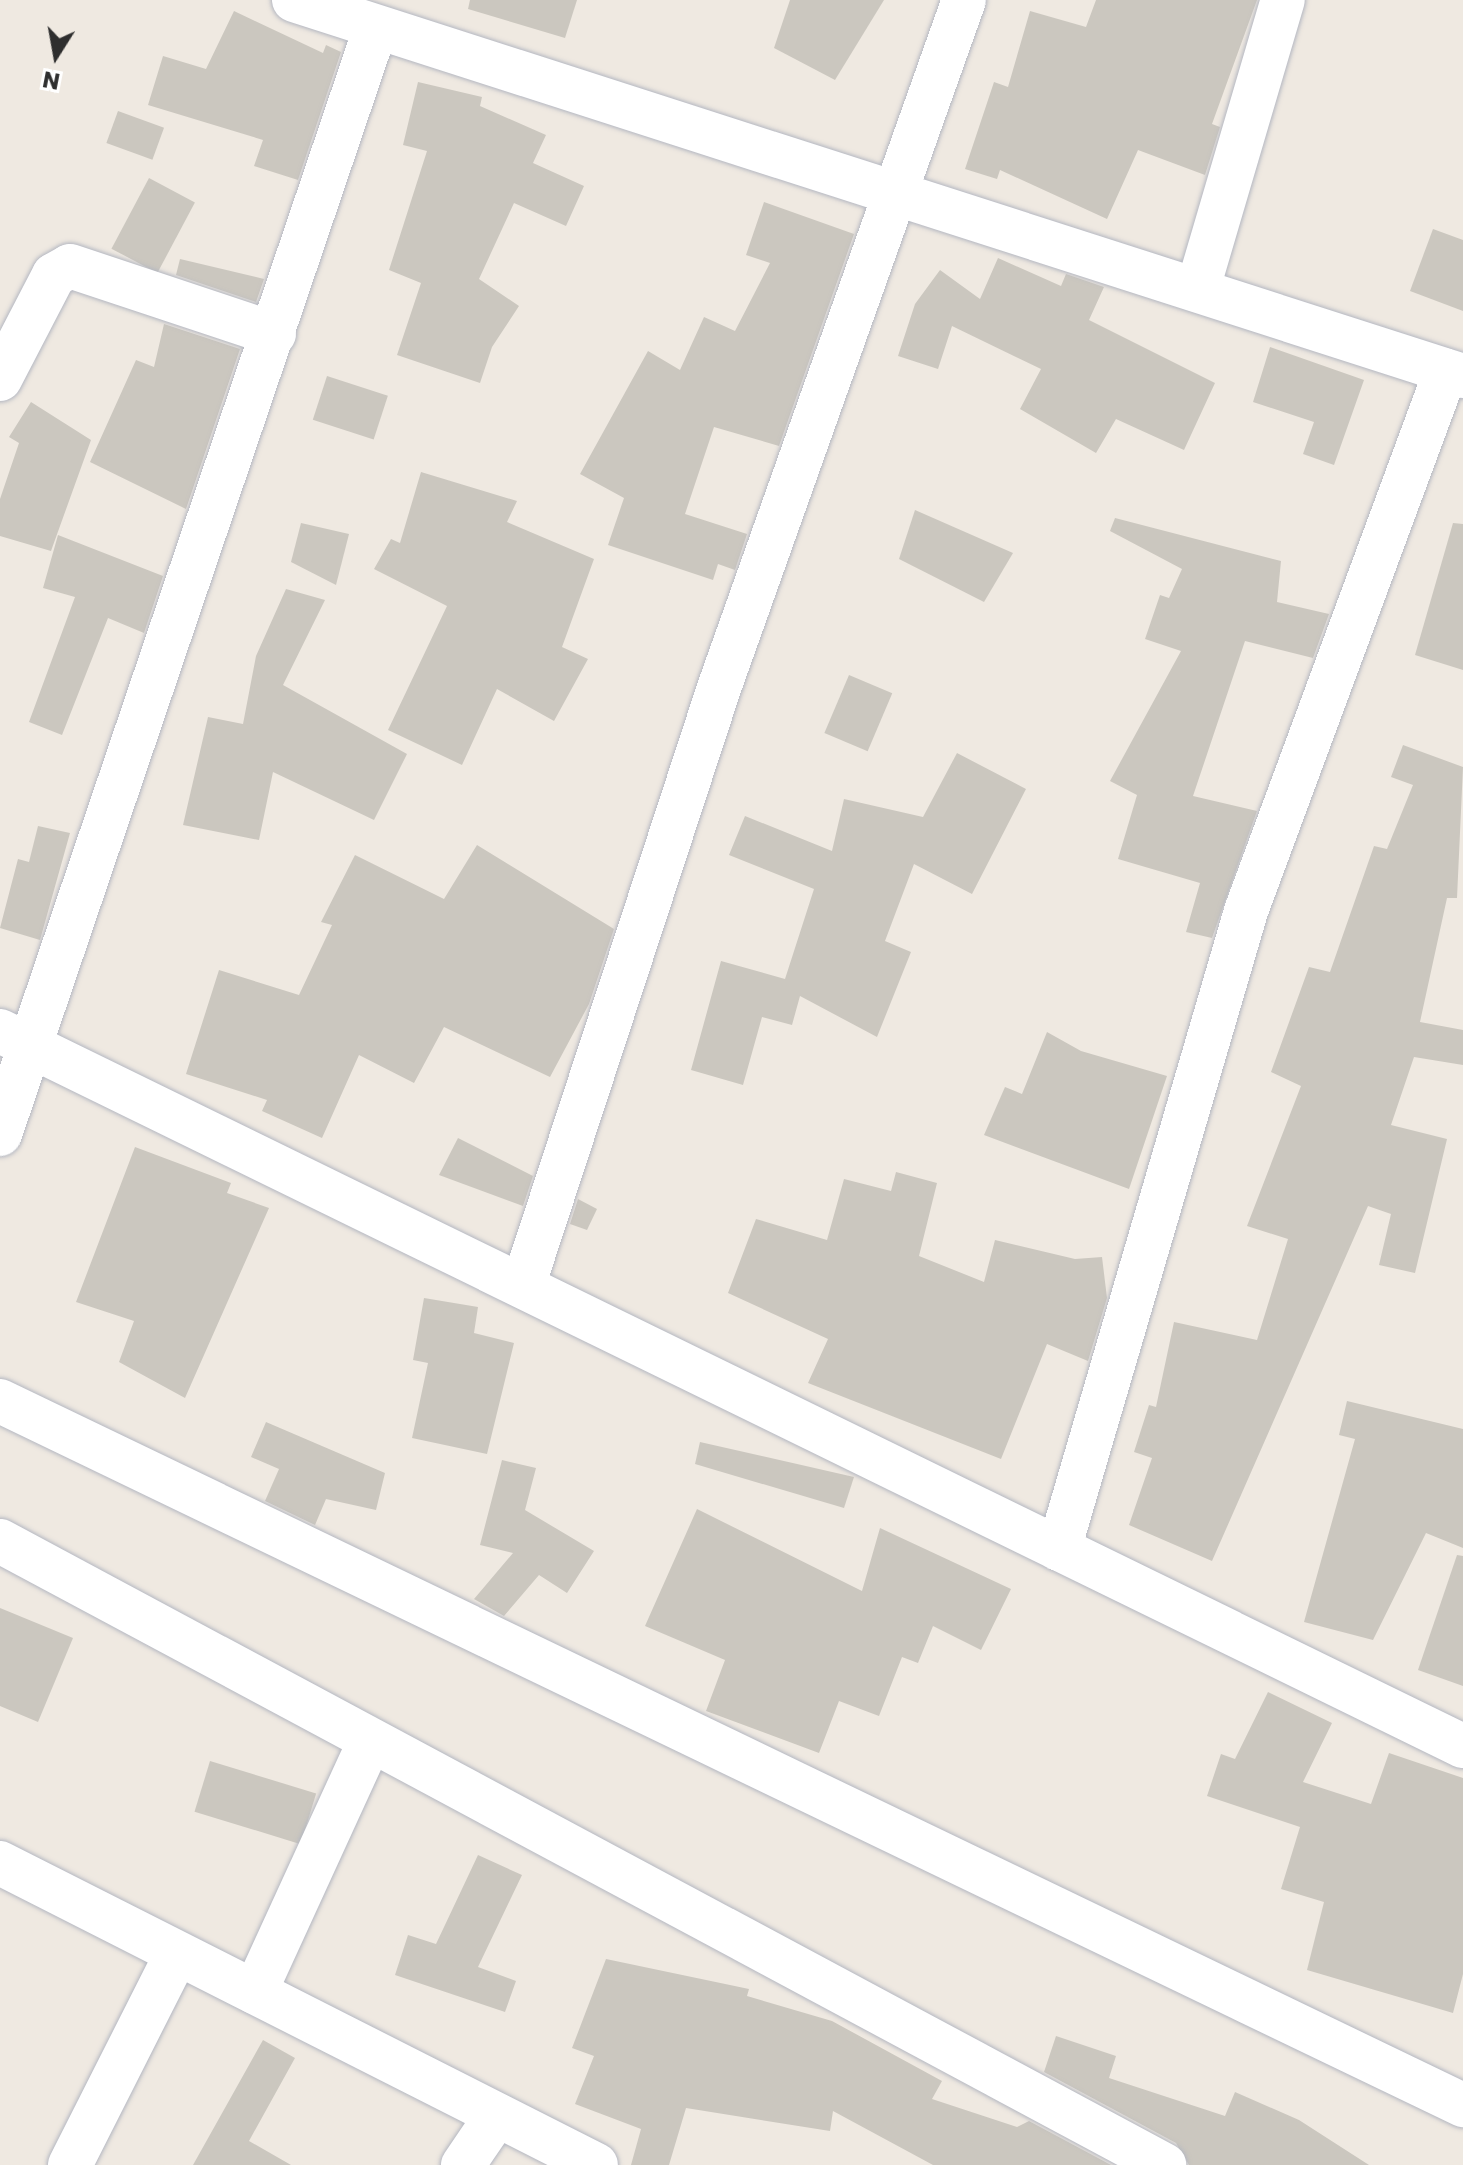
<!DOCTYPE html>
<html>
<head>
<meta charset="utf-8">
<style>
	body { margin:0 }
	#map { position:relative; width:1463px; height:2165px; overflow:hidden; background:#efe9e1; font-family:Poppins,sans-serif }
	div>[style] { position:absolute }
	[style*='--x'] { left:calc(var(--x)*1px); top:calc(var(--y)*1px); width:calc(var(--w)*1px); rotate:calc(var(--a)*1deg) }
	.building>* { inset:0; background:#cbc7bf; transform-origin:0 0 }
	.roads { filter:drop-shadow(0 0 2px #b4b7c1) drop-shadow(0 0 2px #b4b7c1) }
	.minor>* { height:44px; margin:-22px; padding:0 22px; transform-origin:22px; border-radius:22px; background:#fff }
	span { translate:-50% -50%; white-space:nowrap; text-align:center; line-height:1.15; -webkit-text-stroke:8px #fff; paint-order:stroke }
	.north { position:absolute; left:16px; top:16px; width:80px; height:80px; -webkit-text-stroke:6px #fff; paint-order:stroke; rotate:191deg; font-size:22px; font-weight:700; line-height:32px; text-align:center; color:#2e2e2e }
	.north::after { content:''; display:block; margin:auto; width:28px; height:36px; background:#2e2e2e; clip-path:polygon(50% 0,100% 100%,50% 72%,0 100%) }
</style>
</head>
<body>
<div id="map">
	<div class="building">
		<i style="clip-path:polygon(470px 0,577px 0,565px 38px,468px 9px)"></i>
		<i style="clip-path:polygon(790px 0,884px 0,835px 80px,774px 48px)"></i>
		<i style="clip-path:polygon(1096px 0,1257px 0,1212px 124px,1220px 127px,1205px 175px,1138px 150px,1107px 219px,1000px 170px,997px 179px,965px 169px,994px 82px,1008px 87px,1030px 11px,1086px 27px)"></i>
		<i style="clip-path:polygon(234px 11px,323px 53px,326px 45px,341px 52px,298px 180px,254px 166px,263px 140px,148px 105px,163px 56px,206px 69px)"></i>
		<i style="clip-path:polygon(418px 82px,482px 97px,480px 106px,546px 135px,533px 163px,584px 186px,566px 226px,514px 203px,479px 279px,519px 306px,492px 347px,480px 383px,397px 355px,421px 283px,389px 270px,427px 151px,403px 145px)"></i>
		<i style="left:118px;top:111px;width:49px;height:34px;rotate:20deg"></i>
		<i style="left:149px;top:178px;width:52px;height:80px;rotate:28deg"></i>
		<i style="clip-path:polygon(764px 202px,854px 234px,779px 446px,714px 427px,685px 514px,747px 534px,735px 570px,718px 564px,713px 580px,608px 545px,624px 498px,580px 474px,648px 351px,680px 370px,704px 317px,735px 331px,770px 263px,746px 255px)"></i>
		<i style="clip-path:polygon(1433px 229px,1463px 240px,1463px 311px,1410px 291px)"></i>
		<i style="clip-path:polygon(998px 258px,1061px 286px,1066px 274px,1104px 287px,1089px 320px,1215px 383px,1184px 450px,1116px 419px,1096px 453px,1020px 409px,1041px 369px,952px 326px,938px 369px,898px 356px,915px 304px,940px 270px,980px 299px)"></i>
		<i style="clip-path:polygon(180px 259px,264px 279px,256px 302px,176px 275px)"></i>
		<i style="clip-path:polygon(164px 324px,240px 349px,186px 509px,90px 462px,136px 360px,154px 367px)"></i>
		<i style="clip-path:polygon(1270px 347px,1364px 380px,1334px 465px,1303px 454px,1314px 422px,1253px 402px)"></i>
		<i style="left:327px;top:376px;width:64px;height:46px;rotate:18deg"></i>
		<i style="clip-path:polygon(31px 402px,91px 440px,51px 551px,0 536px,0 499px,19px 443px,9px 437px)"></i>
		<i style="clip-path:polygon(421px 472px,517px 501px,507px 522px,594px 559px,562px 647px,588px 659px,554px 721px,497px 689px,462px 765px,388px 730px,447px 606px,374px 569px,391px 539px,400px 543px)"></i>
		<i style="clip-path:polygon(915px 510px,1013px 553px,984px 602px,899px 559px)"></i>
		<i style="clip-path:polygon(1115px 518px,1281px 561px,1277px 602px,1329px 614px,1313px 658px,1245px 641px,1193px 796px,1257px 811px,1212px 938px,1186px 932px,1200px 883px,1118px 859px,1137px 795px,1110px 781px,1181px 651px,1145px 639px,1160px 595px,1169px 598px,1182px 569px,1110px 531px)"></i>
		<i style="clip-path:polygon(301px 523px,349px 534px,336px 585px,291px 562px)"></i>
		<i style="clip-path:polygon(1453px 523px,1463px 524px,1463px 670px,1415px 655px)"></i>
		<i style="clip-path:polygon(58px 535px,163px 576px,144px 633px,108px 618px,62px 735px,29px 722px,75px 597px,43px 588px)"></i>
		<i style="clip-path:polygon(286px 589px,325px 600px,283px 685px,407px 754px,374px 820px,273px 772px,259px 840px,183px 825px,208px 717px,243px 724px,256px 656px)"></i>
		<i style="left:849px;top:675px;width:47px;height:63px;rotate:23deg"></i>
		<i style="clip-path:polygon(1403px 745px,1463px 767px,1457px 898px,1447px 898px,1420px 1022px,1463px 1030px,1463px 1065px,1414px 1057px,1391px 1125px,1447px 1139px,1415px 1273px,1379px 1265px,1391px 1214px,1368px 1206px,1212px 1561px,1129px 1525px,1152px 1458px,1134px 1452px,1149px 1405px,1156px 1407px,1174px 1322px,1257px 1340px,1288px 1239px,1247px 1226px,1301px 1086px,1271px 1072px,1309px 967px,1330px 972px,1374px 846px,1387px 849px,1413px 785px,1391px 777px)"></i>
		<i style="clip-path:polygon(957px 753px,1026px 789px,972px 894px,914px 864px,885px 941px,911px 952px,877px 1037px,800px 996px,792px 1025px,762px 1017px,743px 1085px,691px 1070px,721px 961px,785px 979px,814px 889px,729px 855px,745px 816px,832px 851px,844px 799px,923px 817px)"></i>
		<i style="clip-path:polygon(38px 826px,70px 833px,40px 940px,0 928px,18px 859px,29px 862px)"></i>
		<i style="clip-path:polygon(477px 845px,614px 929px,589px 1004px,550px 1077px,444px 1027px,414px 1083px,359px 1055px,322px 1138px,262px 1111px,267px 1100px,186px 1074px,219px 970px,299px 995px,332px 925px,321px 922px,355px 855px,444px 899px)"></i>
		<i style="clip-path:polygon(1047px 1032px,1081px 1051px,1167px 1076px,1129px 1189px,984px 1135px,1005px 1087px,1022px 1094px)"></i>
		<i style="clip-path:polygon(458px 1138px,533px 1176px,523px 1206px,439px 1175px)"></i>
		<i style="clip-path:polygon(135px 1147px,231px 1183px,227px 1193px,269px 1208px,185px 1398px,119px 1362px,134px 1321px,76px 1302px)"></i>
		<i style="clip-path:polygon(896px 1172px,937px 1183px,919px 1256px,984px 1282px,995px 1240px,1075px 1259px,1102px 1257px,1107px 1298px,1088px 1361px,1047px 1344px,1001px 1459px,808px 1383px,828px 1339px,728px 1293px,756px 1219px,827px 1240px,844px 1179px,891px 1191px)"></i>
		<i style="clip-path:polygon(578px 1199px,597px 1209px,587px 1230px,570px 1224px)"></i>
		<i style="clip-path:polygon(424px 1298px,478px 1307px,474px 1333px,514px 1343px,487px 1454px,412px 1438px,428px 1363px,413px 1360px)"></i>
		<i style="clip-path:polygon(1347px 1401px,1463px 1429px,1463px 1548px,1426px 1533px,1373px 1640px,1304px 1622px,1355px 1439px,1339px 1435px)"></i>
		<i style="clip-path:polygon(266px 1422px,385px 1473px,376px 1510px,326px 1499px,315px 1525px,265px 1501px,279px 1469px,251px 1457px)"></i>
		<i style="clip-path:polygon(700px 1442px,854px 1477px,844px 1508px,695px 1464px)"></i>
		<i style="clip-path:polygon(502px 1460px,536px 1468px,525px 1510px,594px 1551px,567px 1593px,539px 1575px,504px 1616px,474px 1599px,513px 1553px,480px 1545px)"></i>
		<i style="clip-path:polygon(697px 1509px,862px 1591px,880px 1528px,1011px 1589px,981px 1650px,933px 1626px,918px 1663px,902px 1657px,879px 1716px,839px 1701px,819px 1753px,706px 1711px,725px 1660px,645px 1626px)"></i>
		<i style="clip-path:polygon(1457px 1555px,1463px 1556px,1463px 1686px,1418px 1670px)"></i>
		<i style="clip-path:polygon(0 1608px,73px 1638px,38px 1722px,0 1706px)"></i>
		<i style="clip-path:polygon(1268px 1692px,1332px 1723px,1303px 1782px,1371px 1804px,1389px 1753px,1463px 1778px,1463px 1974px,1453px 2013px,1307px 1970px,1324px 1902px,1281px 1889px,1300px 1827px,1207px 1796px,1221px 1754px,1235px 1759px)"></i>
		<i style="left:210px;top:1761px;width:111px;height:53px;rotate:17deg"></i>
		<i style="clip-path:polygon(478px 1855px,522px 1875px,478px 1967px,516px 1981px,505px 2012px,395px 1975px,408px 1935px,436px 1944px)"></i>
		<i style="clip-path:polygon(606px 1959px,749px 1989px,747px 1996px,832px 2021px,942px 2081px,932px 2099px,1017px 2127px,1029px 2121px,1111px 2165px,933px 2165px,833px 2111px,830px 2131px,686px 2108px,669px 2165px,631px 2165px,641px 2129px,575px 2104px,594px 2056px,572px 2048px)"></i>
		<i style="clip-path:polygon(1056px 2036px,1116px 2056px,1109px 2078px,1225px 2116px,1235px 2092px,1299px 2120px,1369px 2165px,1189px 2165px,1176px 2143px,1044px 2072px)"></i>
		<i style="clip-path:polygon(263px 2040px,295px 2058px,249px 2141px,291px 2165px,193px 2165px)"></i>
	</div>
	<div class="roads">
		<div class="minor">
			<i style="--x:294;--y:0;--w:1228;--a:17.83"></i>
			<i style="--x:1198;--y:288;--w:300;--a:-73.6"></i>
			<i style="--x:0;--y:379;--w:117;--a:-62.6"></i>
			<i style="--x:54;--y:275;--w:18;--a:-29"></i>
			<i style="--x:70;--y:266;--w:215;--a:18.4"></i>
			<i style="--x:0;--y:1031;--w:1628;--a:26.05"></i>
			<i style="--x:0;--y:1134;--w:1166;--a:-71.24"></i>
			<i style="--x:523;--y:1286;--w:629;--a:-71.85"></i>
			<i style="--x:719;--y:688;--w:730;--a:-70.4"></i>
			<i style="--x:0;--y:1401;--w:1624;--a:25.7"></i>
			<i style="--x:0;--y:1541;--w:1321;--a:28.19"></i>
			<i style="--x:1059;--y:1549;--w:665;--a:-73.66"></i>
			<i style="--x:1246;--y:911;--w:576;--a:-69.68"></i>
			<i style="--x:0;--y:1863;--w:668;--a:26.87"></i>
			<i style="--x:255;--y:1992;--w:274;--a:-65.4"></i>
			<i style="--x:70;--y:2165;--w:237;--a:-63.2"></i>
			<i style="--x:463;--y:2165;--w:60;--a:-55.8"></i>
		</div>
	</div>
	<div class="north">N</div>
</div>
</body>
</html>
